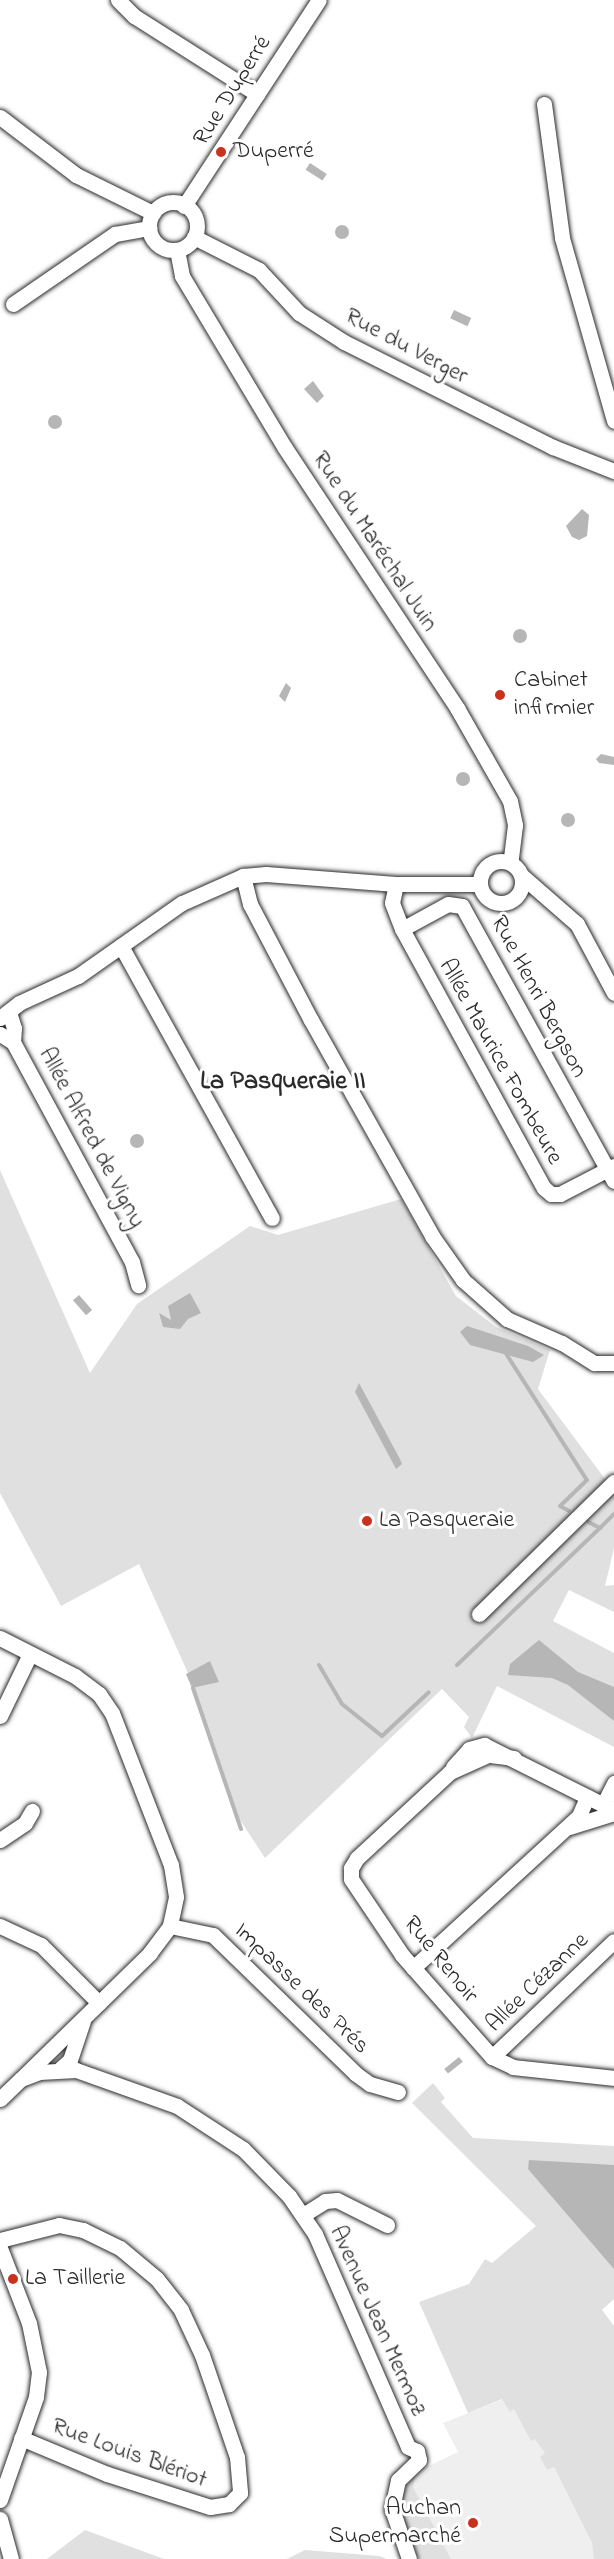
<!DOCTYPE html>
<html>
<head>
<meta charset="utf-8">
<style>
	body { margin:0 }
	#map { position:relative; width:614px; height:2559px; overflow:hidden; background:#fff; font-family:"Indie Flower",sans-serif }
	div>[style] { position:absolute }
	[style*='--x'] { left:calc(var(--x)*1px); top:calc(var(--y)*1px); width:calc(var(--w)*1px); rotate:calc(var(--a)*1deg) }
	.built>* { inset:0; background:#efefef }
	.green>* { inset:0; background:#e0e0e0 }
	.water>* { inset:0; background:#b6b6b6; transform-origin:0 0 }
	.round { border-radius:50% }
	.stream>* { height:4px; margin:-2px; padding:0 2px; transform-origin:2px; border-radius:2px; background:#b6b6b6 }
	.roads { filter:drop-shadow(0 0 2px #2b2b2b) drop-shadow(0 0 2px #2b2b2b) }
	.minor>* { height:15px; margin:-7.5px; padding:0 7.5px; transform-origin:7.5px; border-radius:7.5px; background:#fff }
	.minor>.ring { margin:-7.5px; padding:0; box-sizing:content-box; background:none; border:15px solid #fff; border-radius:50% }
	.dots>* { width:16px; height:16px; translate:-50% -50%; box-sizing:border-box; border:3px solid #fff; border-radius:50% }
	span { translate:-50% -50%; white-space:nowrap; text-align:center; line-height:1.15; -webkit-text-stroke:6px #fff; paint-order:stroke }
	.street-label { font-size:24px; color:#2b2b2b }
	.poi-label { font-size:24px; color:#2b2b2b }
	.left { translate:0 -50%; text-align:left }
	.right { translate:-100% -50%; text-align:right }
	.neighbourhood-label { font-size:26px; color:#2b2b2b; font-weight:700 }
</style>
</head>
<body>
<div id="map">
	<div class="built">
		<i style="clip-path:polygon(511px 2396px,609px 2559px,419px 2559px,408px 2481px,416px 2472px,458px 2452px,443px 2423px)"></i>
	</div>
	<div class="green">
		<i style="clip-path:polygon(0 1170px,90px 1373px,137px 1304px,250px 1226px,278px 1235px,401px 1199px,456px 1296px,496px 1327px,550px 1350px,538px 1389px,614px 1491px,614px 1548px,605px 1586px,614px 1585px,614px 1612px,569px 1590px,553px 1621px,614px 1653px,614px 1747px,497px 1686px,472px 1738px,464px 1727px,469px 1717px,442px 1689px,265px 1858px,236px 1814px,192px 1682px,139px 1564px,61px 1606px,0 1493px)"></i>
		<i style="clip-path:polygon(433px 2083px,445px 2098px,441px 2102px,473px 2138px,614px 2146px,614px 2299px,602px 2310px,614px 2326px,614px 2559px,594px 2559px,592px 2543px,554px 2467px,547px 2470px,540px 2457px,545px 2453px,535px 2439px,531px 2441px,514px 2409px,510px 2412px,502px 2399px,468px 2413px,419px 2302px,469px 2284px,485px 2259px,492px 2263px,536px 2226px,412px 2103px)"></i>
		<i style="clip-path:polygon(416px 2472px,413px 2487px,451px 2559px,419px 2559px,407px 2533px,401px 2515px,402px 2492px)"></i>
		<i style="clip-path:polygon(85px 2530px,164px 2559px,47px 2559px)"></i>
		<i style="clip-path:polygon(305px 2550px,379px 2556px,387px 2559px,287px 2559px)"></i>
	</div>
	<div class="water">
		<i style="left:310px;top:163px;width:20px;height:8px;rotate:33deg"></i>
		<i class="round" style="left:335px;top:225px;width:14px;height:14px"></i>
		<i style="left:454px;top:310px;width:19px;height:9px;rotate:25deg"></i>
		<i style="clip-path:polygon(313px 381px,324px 396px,317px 403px,304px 389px)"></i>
		<i class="round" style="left:48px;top:415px;width:14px;height:14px"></i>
		<i style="clip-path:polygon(582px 509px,589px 515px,587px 536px,579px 540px,572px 537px,566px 526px)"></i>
		<i class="round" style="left:513px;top:629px;width:14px;height:14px"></i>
		<i style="clip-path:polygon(286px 683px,291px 688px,285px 702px,279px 696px)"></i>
		<i style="clip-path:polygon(601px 754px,614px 757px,614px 765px,599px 763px,596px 759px)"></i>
		<i class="round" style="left:456px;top:772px;width:14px;height:14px"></i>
		<i class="round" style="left:561px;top:813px;width:14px;height:14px"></i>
		<i class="round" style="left:130px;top:1134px;width:14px;height:14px"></i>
		<i style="clip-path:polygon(190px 1293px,201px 1313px,188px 1319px,180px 1329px,163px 1327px,159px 1313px,171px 1320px,168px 1306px)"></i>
		<i style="left:79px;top:1295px;width:20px;height:8px;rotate:49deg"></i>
		<i style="clip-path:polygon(467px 1326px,528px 1346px,544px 1355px,533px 1362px,470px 1345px,460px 1332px)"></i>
		<i style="clip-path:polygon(359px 1383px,400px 1459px,402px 1464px,396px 1469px,355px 1392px)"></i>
		<i style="clip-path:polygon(539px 1640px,578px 1672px,614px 1687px,614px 1721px,568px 1685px,552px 1678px,508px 1675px,510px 1664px)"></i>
		<i style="clip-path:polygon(210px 1661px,219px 1682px,192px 1688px,186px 1674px)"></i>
		<i style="left:459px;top:2057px;width:6px;height:19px;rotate:51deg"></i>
		<i style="clip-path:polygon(529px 2160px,614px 2165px,614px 2269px,528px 2169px)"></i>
	</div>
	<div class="stream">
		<i style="--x:505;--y:1352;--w:152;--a:57.4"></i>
		<i style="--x:587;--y:1480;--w:37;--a:136"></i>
		<i style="--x:560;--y:1506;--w:10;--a:29"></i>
		<i style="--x:600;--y:1528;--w:20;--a:-45"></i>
		<i style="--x:319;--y:1665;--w:45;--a:59.5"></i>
		<i style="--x:342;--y:1704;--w:51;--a:38.7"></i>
		<i style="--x:382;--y:1736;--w:64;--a:-43.1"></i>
		<i style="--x:457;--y:1665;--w:198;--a:-43.8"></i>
		<i style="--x:600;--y:1528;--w:13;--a:-153"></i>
		<i style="--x:193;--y:1688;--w:149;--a:71.2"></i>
	</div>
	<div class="roads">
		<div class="minor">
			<i style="--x:118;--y:0;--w:23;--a:45"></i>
			<i style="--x:134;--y:16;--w:146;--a:32.4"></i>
			<i style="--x:544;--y:104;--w:135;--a:82.3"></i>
			<i style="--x:562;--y:238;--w:190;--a:74.1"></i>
			<i style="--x:0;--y:117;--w:96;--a:37.3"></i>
			<i style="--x:76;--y:175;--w:86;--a:26.3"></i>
			<i class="ring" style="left:149px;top:202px;width:33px;height:33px"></i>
			<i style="--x:184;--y:206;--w:246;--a:-56.8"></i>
			<i style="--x:194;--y:237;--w:73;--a:26.9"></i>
			<i style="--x:259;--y:270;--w:59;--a:47.1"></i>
			<i style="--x:299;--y:313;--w:54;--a:32.8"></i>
			<i style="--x:344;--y:342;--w:234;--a:26.7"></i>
			<i style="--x:553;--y:447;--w:66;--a:21.5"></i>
			<i style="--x:177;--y:250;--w:26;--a:79"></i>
			<i style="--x:182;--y:276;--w:200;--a:59.1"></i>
			<i style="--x:285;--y:448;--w:312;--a:56.5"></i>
			<i style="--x:457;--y:708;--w:107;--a:60.3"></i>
			<i style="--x:510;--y:801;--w:25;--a:78"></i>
			<i style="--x:515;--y:825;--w:38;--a:97"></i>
			<i style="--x:13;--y:304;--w:124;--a:-34.5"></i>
			<i style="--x:115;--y:234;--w:35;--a:-10"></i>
			<i class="ring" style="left:480px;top:861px;width:27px;height:27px"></i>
			<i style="--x:243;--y:876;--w:29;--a:76"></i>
			<i style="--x:250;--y:904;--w:131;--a:62.3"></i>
			<i style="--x:311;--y:1020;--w:248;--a:60.7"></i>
			<i style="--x:432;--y:1236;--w:54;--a:54.8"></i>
			<i style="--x:463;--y:1280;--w:59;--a:41.6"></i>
			<i style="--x:507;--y:1319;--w:60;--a:23.6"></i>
			<i style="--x:562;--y:1343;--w:38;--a:32"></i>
			<i style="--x:594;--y:1363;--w:20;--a:0"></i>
			<i style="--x:522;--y:876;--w:73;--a:41.1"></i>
			<i style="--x:577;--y:924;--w:78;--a:61.8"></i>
			<i style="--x:396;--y:884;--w:19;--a:102"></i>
			<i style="--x:392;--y:903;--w:28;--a:69"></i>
			<i style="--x:402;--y:929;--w:295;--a:61.3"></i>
			<i style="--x:544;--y:1188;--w:9;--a:41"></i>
			<i style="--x:551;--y:1194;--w:9;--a:0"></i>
			<i style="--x:560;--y:1194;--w:61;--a:-27.4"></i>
			<i style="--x:402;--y:929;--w:52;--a:-28.5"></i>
			<i style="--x:448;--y:904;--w:14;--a:8"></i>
			<i style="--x:462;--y:906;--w:314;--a:61.1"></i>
			<i style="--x:121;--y:946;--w:311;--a:61"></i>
			<i style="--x:9;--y:1012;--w:17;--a:73"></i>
			<i style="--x:14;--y:1028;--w:14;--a:94"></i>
			<i style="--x:13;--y:1042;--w:250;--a:61.6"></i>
			<i style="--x:132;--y:1262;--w:24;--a:75"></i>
			<i style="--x:0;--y:1018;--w:24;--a:-38"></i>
			<i style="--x:19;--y:1003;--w:65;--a:-24.6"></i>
			<i style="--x:78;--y:976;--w:127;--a:-35.1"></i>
			<i style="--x:182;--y:903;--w:67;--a:-23.9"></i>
			<i style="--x:243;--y:876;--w:23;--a:-5"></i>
			<i style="--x:266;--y:874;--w:130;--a:4.4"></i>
			<i style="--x:396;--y:884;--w:84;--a:0"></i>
			<i style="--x:0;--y:1034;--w:15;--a:32"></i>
			<i style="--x:479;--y:1614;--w:189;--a:-44.4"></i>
			<i style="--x:0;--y:1638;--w:84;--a:26.9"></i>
			<i style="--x:75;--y:1676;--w:30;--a:37"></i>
			<i style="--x:99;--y:1694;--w:23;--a:56"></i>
			<i style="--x:112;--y:1713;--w:163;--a:68.8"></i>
			<i style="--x:171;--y:1865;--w:32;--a:81"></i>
			<i style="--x:176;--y:1897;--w:30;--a:102"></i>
			<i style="--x:170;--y:1926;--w:34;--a:127"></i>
			<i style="--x:150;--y:1953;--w:177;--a:135.7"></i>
			<i style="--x:0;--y:1716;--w:69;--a:-64.2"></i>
			<i style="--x:514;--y:1758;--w:26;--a:-173"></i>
			<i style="--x:488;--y:1755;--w:42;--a:155.9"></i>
			<i style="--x:450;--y:1772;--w:127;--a:137.2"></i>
			<i style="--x:357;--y:1858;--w:12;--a:121"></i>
			<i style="--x:351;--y:1868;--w:11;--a:90"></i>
			<i style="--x:351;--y:1879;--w:92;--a:56.1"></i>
			<i style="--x:402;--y:1955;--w:136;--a:48.6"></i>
			<i style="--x:492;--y:2057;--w:23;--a:25"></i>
			<i style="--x:513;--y:2067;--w:102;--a:6.2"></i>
			<i style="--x:453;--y:1767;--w:24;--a:-48"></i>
			<i style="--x:469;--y:1749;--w:16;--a:-15"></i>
			<i style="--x:484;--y:1745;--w:145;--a:26.6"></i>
			<i style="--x:603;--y:1805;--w:25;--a:-63"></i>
			<i style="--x:569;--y:1827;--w:47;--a:-17.3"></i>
			<i style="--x:0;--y:1840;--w:30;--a:-34"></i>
			<i style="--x:25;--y:1823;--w:14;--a:-60"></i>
			<i style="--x:0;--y:1926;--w:45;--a:24.9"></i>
			<i style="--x:41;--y:1945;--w:82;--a:45"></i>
			<i style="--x:170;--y:1926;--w:44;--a:11.8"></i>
			<i style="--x:213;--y:1935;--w:199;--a:44.2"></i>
			<i style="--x:356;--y:2074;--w:17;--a:36"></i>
			<i style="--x:370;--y:2084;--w:29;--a:16"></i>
			<i style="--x:413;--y:1968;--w:225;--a:-42.5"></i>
			<i style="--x:579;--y:1816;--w:21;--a:-67"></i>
			<i style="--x:492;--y:2057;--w:168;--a:-43.6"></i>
			<i style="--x:61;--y:2068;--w:12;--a:-42"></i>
			<i style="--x:70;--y:2060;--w:41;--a:-71.6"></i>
			<i style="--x:0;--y:2099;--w:29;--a:-44"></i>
			<i style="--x:21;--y:2079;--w:19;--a:-21"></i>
			<i style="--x:39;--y:2072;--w:37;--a:-3"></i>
			<i style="--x:76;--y:2070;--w:107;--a:19.6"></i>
			<i style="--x:177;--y:2106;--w:79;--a:33.1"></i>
			<i style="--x:243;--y:2149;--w:66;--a:45.6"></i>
			<i style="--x:289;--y:2196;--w:46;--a:55.6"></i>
			<i style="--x:315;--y:2234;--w:232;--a:66.4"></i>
			<i style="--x:303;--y:2215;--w:26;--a:-32"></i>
			<i style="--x:325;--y:2201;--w:12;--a:-5"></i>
			<i style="--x:337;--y:2200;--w:56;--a:26.6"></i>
			<i style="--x:0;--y:2240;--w:61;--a:-14.3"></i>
			<i style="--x:59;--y:2225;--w:25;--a:12"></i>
			<i style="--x:83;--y:2230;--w:41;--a:25.9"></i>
			<i style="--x:120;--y:2248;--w:48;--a:40"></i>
			<i style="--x:157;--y:2279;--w:39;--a:52"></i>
			<i style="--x:181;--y:2310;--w:50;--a:65"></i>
			<i style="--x:202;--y:2355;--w:108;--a:71.1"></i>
			<i style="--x:237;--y:2457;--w:36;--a:85"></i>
			<i style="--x:240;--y:2493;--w:16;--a:135"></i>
			<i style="--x:229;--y:2504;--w:19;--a:171"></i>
			<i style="--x:210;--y:2507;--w:108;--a:-162.2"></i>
			<i style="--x:107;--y:2474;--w:93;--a:-157.3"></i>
			<i style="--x:0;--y:2248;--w:80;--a:68.9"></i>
			<i style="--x:29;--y:2323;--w:50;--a:78.5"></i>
			<i style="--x:39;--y:2372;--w:25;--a:97"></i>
			<i style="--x:36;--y:2397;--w:109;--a:109.3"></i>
			<i style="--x:408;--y:2447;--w:10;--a:24"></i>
			<i style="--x:417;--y:2451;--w:9;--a:77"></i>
			<i style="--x:419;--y:2460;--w:29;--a:136"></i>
			<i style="--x:398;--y:2480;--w:30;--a:102"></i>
			<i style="--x:392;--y:2509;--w:53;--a:71.2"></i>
			<i style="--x:0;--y:2519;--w:41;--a:74.6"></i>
		</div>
	</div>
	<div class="dots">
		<i style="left:221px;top:152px;background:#c8321e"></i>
		<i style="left:500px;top:695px;background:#c8321e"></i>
		<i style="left:367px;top:1521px;background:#c8321e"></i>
		<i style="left:13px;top:2279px;background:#c8321e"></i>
		<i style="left:473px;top:2523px;background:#c8321e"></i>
	</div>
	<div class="street-label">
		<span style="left:233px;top:91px;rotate:-58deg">Rue Duperré</span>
		<span style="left:406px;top:347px;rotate:28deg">Rue du Verger</span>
		<span style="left:374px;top:542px;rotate:57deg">Rue du Maréchal Juin</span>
		<span style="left:538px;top:997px;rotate:62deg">Rue Henri Bergson</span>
		<span style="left:500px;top:1062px;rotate:61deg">Allée Maurice Fombeure</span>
		<span style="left:91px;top:1138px;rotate:62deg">Allée Alfred de Vigny</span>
		<span style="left:440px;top:1960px;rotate:51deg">Rue Renoir</span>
		<span style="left:538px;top:1983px;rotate:-44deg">Allée Cézanne</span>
		<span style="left:301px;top:1989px;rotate:44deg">Impasse des Prés</span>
		<span style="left:377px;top:2321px;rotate:66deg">Avenue Jean Mermoz</span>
		<span style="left:129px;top:2454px;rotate:20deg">Rue Louis Blériot</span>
	</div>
	<div class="poi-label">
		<span class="left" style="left:233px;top:152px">Duperré</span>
		<span class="left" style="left:514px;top:695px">Cabinet<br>infirmier</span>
		<span class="left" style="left:379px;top:1521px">La Pasqueraie</span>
		<span class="left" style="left:25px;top:2279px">La Taillerie</span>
		<span class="right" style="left:461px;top:2523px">Auchan<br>Supermarché</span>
	</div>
	<div class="neighbourhood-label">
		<span style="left:283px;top:1083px">La Pasqueraie II</span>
	</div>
</div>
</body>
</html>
